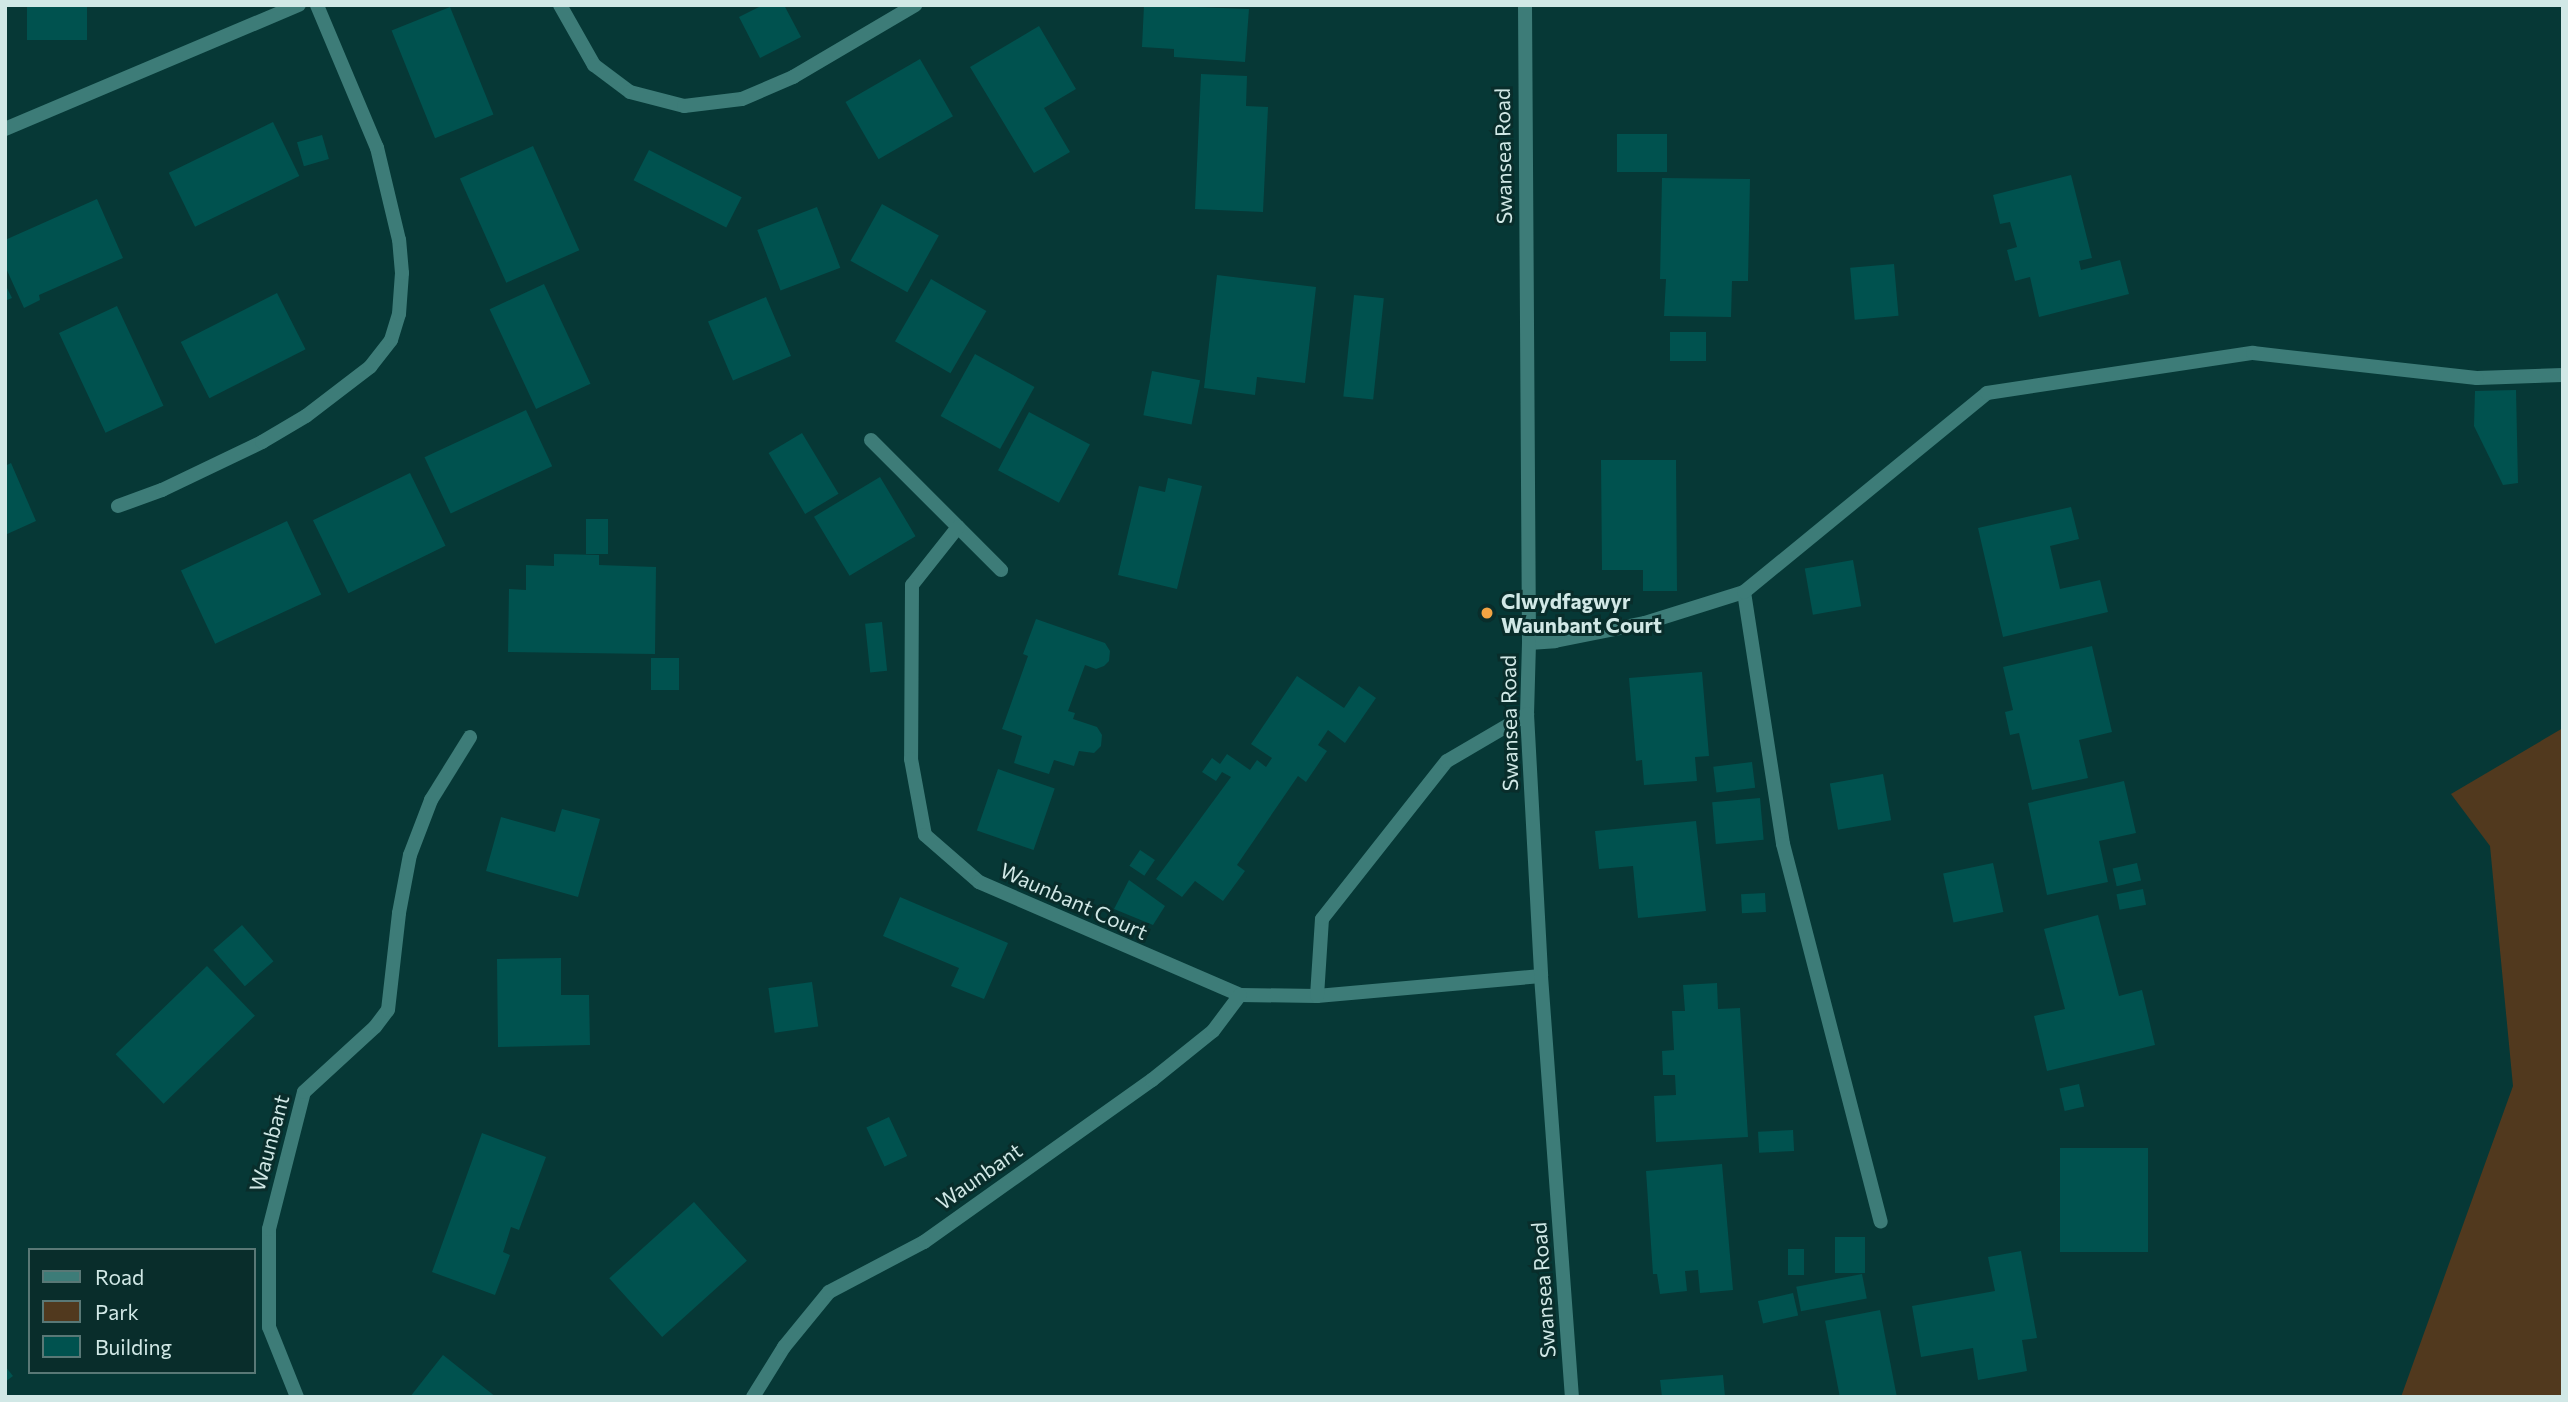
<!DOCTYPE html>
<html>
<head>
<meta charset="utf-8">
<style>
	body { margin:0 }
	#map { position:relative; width:2568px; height:1402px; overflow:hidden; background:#063836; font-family:Commissioner,sans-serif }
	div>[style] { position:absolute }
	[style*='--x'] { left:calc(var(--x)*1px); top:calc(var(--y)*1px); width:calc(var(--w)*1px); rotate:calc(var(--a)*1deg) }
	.green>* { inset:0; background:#51391e }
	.building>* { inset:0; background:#00524f; transform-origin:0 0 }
	.service>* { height:14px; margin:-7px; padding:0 7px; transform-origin:7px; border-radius:7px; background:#3d7c78 }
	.minor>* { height:14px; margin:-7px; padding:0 7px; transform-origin:7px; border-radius:7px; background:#3d7c78 }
	.tertiary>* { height:14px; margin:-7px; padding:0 7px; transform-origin:7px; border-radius:7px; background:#3d7c78 }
	.dots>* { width:19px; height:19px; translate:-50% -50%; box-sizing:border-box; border:4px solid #092d2b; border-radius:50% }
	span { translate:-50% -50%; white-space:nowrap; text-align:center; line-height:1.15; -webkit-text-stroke:6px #092d2b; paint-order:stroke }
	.street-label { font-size:21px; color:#d1e8e6 }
	.poi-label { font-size:21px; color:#d1e8e6; font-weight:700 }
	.left { translate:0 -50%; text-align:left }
	.frame { position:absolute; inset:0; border:7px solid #d1e8e6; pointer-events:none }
	.legend { position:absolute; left:28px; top:1248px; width:228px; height:126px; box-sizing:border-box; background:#092d2b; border:2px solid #597876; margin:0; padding:9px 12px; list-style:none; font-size:21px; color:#d1e8e6 }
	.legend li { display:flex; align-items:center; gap:14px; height:35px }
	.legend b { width:35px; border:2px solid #597876 }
</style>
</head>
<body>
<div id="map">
	<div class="green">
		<i style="clip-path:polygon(2563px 728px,2563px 1397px,2401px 1397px,2513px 1086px,2490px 846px,2451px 794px)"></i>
	</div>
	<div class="building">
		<i style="left:27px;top:5px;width:60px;height:35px"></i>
		<i style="clip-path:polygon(763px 5px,784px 5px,801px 37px,760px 58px,739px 17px)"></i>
		<i style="clip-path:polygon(1144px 5px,1249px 9px,1245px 62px,1174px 57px,1174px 49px,1142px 47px)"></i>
		<i style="left:450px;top:7px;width:116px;height:63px;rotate:68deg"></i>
		<i style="clip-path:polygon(1039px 26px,1076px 89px,1044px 108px,1070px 152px,1034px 173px,970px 67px)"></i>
		<i style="left:920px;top:59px;width:66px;height:86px;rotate:60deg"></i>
		<i style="clip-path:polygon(1201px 74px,1247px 76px,1246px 106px,1268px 107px,1263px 212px,1195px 209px)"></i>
		<i style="left:273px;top:122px;width:60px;height:116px;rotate:64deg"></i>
		<i style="left:1617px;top:134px;width:50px;height:38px"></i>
		<i style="left:322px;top:135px;width:25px;height:26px;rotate:74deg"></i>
		<i style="left:533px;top:146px;width:114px;height:80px;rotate:66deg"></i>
		<i style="left:649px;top:150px;width:104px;height:34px;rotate:27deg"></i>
		<i style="clip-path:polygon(2071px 175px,2092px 258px,2079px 261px,2081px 270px,2120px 260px,2129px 294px,2039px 317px,2030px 277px,2015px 281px,2007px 250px,2017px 247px,2010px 222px,2000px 224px,1993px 195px)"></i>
		<i style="clip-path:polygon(1662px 178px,1750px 179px,1748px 281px,1732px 281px,1731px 317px,1664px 316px,1666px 279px,1660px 279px)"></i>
		<i style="clip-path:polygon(97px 199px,123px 258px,39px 295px,40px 300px,24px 308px,5px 266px,5px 240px)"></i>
		<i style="left:882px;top:204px;width:65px;height:65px;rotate:29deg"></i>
		<i style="left:817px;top:207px;width:65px;height:64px;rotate:69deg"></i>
		<i style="left:1894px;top:264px;width:52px;height:44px;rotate:85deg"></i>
		<i style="clip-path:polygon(1217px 275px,1316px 287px,1305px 383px,1257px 377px,1255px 395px,1204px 388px)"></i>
		<i style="left:931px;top:279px;width:64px;height:72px;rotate:30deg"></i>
		<i style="clip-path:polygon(5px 284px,12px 298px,5px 301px)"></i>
		<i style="left:544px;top:284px;width:110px;height:60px;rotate:65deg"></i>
		<i style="left:277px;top:293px;width:63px;height:108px;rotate:63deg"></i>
		<i style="left:1354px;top:295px;width:30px;height:102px;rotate:6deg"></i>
		<i style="left:766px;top:297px;width:64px;height:63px;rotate:67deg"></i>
		<i style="left:117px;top:306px;width:110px;height:64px;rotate:65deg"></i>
		<i style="left:1706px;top:332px;width:29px;height:36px;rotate:90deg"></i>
		<i style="left:975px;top:354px;width:68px;height:71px;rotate:29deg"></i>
		<i style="left:1152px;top:371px;width:49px;height:45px;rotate:11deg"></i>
		<i style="clip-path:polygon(2516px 390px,2518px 483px,2503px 485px,2474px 426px,2475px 391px)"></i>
		<i style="left:526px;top:410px;width:62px;height:112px;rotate:65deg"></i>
		<i style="left:1029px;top:412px;width:69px;height:66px;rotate:28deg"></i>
		<i style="left:802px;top:433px;width:71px;height:39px;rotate:59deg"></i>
		<i style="clip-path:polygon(1601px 460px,1676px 460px,1677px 591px,1643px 591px,1643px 570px,1602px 570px)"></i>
		<i style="clip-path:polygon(11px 463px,36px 521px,5px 535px,5px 466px)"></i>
		<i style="left:410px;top:473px;width:81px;height:108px;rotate:64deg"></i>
		<i style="left:880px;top:477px;width:69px;height:77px;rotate:59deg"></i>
		<i style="clip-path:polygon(1168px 478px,1202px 486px,1177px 589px,1118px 575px,1139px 486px,1165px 492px)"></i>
		<i style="clip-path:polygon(2071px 507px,2079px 539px,2050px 546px,2060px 589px,2100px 580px,2108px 612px,2003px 637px,1978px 528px)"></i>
		<i style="left:586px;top:519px;width:22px;height:35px"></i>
		<i style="left:287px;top:521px;width:81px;height:117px;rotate:65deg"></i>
		<i style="clip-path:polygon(554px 554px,599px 555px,599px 565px,656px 567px,655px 654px,508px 652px,509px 589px,526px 590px,526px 565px,554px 566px)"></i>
		<i style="left:1853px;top:560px;width:47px;height:49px;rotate:80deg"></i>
		<i style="clip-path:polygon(1036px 619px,1105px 643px,1110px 651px,1109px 661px,1104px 666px,1096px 669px,1085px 665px,1068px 711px,1075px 713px,1073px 719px,1097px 727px,1102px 735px,1101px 746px,1094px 753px,1079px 751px,1074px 766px,1054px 760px,1049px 774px,1014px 763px,1022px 736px,1002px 729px,1028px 656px,1023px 654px)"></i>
		<i style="left:882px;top:622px;width:49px;height:17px;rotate:84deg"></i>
		<i style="clip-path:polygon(2092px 646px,2112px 732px,2079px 740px,2088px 778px,2032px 790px,2019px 733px,2010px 735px,2005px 712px,2013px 710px,2003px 667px)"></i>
		<i style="left:651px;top:658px;width:28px;height:32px"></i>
		<i style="clip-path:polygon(1702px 672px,1709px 756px,1695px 757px,1697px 781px,1644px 785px,1642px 760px,1636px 761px,1629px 678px)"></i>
		<i style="clip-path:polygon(1297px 676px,1344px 708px,1359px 686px,1376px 698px,1345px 743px,1328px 730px,1318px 745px,1327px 751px,1306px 782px,1298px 776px,1237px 865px,1245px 871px,1223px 901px,1195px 881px,1182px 897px,1156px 879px,1231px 777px,1222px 772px,1216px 781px,1202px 772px,1212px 758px,1220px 764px,1227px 754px,1250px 770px,1257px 760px,1266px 767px,1272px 758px,1251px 744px)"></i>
		<i style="left:1752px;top:762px;width:26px;height:39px;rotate:83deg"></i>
		<i style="left:998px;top:769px;width:60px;height:65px;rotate:19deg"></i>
		<i style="left:1883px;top:774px;width:47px;height:54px;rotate:80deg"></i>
		<i style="clip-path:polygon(2124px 781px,2136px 833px,2099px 841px,2108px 882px,2047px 895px,2028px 803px)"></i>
		<i style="left:1760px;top:798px;width:42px;height:48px;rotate:85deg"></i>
		<i style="clip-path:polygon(562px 809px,600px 819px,578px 897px,486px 871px,501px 817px,555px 832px)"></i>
		<i style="clip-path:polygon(1696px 821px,1706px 911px,1638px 918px,1633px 866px,1599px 869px,1595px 831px)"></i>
		<i style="left:1140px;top:850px;width:18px;height:19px;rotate:34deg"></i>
		<i style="left:1993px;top:863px;width:50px;height:51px;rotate:78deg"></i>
		<i style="left:2137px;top:863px;width:18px;height:25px;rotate:77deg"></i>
		<i style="clip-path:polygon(1129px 880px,1165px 906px,1153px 925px,1114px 909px)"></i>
		<i style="left:2143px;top:889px;width:16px;height:27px;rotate:79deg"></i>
		<i style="left:1765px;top:893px;width:19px;height:24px;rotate:87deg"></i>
		<i style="clip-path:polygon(900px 897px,1008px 943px,984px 999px,951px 986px,959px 968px,883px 936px)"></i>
		<i style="clip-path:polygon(2098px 915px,2119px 996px,2142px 990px,2155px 1045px,2047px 1071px,2034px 1016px,2065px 1009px,2044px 929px)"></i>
		<i style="left:242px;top:925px;width:48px;height:38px;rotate:49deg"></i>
		<i style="clip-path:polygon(561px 958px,561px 995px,589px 995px,590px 1045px,498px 1047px,497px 959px)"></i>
		<i style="left:207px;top:966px;width:69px;height:127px;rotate:46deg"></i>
		<i style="left:812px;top:982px;width:45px;height:44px;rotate:82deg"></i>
		<i style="clip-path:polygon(1717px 983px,1718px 1009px,1740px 1008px,1748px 1137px,1656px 1142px,1654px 1096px,1676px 1095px,1675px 1075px,1663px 1075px,1662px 1051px,1674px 1050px,1672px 1011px,1685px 1011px,1683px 985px)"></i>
		<i style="left:2079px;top:1084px;width:23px;height:20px;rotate:77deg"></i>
		<i style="left:889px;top:1117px;width:43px;height:25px;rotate:65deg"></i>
		<i style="left:1793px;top:1130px;width:21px;height:35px;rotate:87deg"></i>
		<i style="clip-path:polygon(482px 1133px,546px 1157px,519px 1230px,511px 1227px,503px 1252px,510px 1255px,495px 1295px,432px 1272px)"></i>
		<i style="left:2148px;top:1148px;width:104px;height:88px;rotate:90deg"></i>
		<i style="clip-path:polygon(1722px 1164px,1733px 1290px,1700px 1293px,1698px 1270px,1685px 1271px,1687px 1291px,1660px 1294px,1657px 1274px,1653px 1274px,1646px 1171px)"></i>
		<i style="left:694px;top:1202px;width:79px;height:114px;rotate:48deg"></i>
		<i style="left:1835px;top:1237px;width:30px;height:36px"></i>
		<i style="left:1788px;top:1249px;width:16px;height:26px"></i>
		<i style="clip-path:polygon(2021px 1251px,2037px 1338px,2022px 1340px,2027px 1371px,1978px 1380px,1973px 1348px,1921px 1357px,1912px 1306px,1995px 1291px,1988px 1257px)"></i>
		<i style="left:1862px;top:1274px;width:25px;height:67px;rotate:79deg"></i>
		<i style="left:1793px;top:1293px;width:23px;height:36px;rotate:77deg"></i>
		<i style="left:1880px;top:1310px;width:88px;height:56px;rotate:79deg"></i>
		<i style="clip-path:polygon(443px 1355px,496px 1397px,410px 1397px)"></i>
		<i style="clip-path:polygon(5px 1366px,13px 1376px,5px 1382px)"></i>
		<i style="clip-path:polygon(1723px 1375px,1725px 1397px,1662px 1397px,1660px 1380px)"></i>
	</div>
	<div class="service">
		<i style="--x:2477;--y:378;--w:86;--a:-2"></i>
	</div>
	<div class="minor">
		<i style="--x:560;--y:5;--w:69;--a:60.5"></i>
		<i style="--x:594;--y:65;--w:45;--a:36.9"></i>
		<i style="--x:630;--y:92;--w:56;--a:14.5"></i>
		<i style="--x:684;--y:106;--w:58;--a:-6.9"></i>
		<i style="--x:742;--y:99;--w:56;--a:-23.3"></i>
		<i style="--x:793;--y:77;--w:142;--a:-30.5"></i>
		<i style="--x:5;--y:129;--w:319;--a:-22.9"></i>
		<i style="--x:871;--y:440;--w:184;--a:45"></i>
		<i style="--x:118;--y:506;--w:47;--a:-20"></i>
		<i style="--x:162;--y:490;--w:111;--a:-25.6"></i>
		<i style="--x:262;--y:442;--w:51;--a:-30.6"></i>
		<i style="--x:306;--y:416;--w:81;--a:-37.4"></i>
		<i style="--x:370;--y:367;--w:34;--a:-52"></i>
		<i style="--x:391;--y:340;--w:27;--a:-73"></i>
		<i style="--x:399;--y:314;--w:41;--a:-85.8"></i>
		<i style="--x:402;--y:273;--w:33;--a:-95"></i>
		<i style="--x:399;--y:240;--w:95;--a:-103.4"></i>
		<i style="--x:377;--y:148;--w:155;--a:-112.8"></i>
		<i style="--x:958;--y:527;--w:74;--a:128.4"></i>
		<i style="--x:912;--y:585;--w:174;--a:90.3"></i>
		<i style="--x:911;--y:759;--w:77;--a:79.6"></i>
		<i style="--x:925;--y:835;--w:72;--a:41"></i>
		<i style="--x:979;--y:882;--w:284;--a:23.4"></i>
		<i style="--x:1240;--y:995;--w:77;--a:0.7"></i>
		<i style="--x:1317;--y:996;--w:225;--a:-5.1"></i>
		<i style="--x:1744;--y:592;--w:255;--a:81.2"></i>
		<i style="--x:1783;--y:844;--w:390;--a:75.5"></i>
		<i style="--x:1529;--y:643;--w:26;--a:-4"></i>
		<i style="--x:1555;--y:641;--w:92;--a:-11.3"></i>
		<i style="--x:1645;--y:623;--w:104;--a:-17.4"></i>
		<i style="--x:1744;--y:592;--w:314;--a:-39.3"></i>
		<i style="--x:1987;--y:393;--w:269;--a:-8.6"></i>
		<i style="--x:2253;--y:353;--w:225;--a:6.4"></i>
		<i style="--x:1317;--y:996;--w:77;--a:-86.3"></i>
		<i style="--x:1322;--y:919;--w:201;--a:-51.7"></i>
		<i style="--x:1447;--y:761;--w:93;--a:-30.4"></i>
		<i style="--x:297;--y:1397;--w:75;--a:-111.8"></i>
		<i style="--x:269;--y:1327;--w:98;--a:-90"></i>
		<i style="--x:269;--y:1229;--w:141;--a:-75.7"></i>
		<i style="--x:304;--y:1092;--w:96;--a:-42.5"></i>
		<i style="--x:375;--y:1027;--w:21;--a:-53"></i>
		<i style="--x:388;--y:1010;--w:98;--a:-83.5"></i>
		<i style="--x:399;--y:913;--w:59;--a:-79.3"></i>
		<i style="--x:410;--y:855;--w:59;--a:-69.1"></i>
		<i style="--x:431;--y:800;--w:74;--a:-58.2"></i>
		<i style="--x:753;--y:1397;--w:59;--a:-58.2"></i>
		<i style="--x:784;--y:1347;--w:71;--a:-50.7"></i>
		<i style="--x:829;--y:1292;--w:107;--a:-27.8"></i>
		<i style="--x:924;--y:1242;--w:280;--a:-35.4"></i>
		<i style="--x:1152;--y:1080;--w:78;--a:-38.8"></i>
		<i style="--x:1213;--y:1031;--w:45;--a:-53.1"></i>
	</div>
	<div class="tertiary">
		<i style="--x:1525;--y:5;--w:638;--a:89.64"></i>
		<i style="--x:1529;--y:643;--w:71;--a:91.6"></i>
		<i style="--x:1527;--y:714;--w:262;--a:86.9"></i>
		<i style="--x:1541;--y:976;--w:422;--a:85.8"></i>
	</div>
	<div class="dots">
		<i style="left:1487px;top:613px;background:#f3a443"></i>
	</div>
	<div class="street-label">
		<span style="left:1503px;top:156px;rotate:-91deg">Swansea Road</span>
		<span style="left:1509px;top:723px;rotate:-91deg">Swansea Road</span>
		<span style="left:1074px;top:901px;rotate:24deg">Waunbant Court</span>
		<span style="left:269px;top:1143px;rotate:-75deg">Waunbant</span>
		<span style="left:979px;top:1176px;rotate:-35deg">Waunbant</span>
		<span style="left:1543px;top:1290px;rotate:-94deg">Swansea Road</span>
	</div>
	<div class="poi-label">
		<span class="left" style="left:1501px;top:613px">Clwydfagwyr<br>Waunbant Court</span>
	</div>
	<div class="frame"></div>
	<ul class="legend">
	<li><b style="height:9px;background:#3d7c78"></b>Road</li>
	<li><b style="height:19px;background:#51391e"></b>Park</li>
	<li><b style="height:19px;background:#00524f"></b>Building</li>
	</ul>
</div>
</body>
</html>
